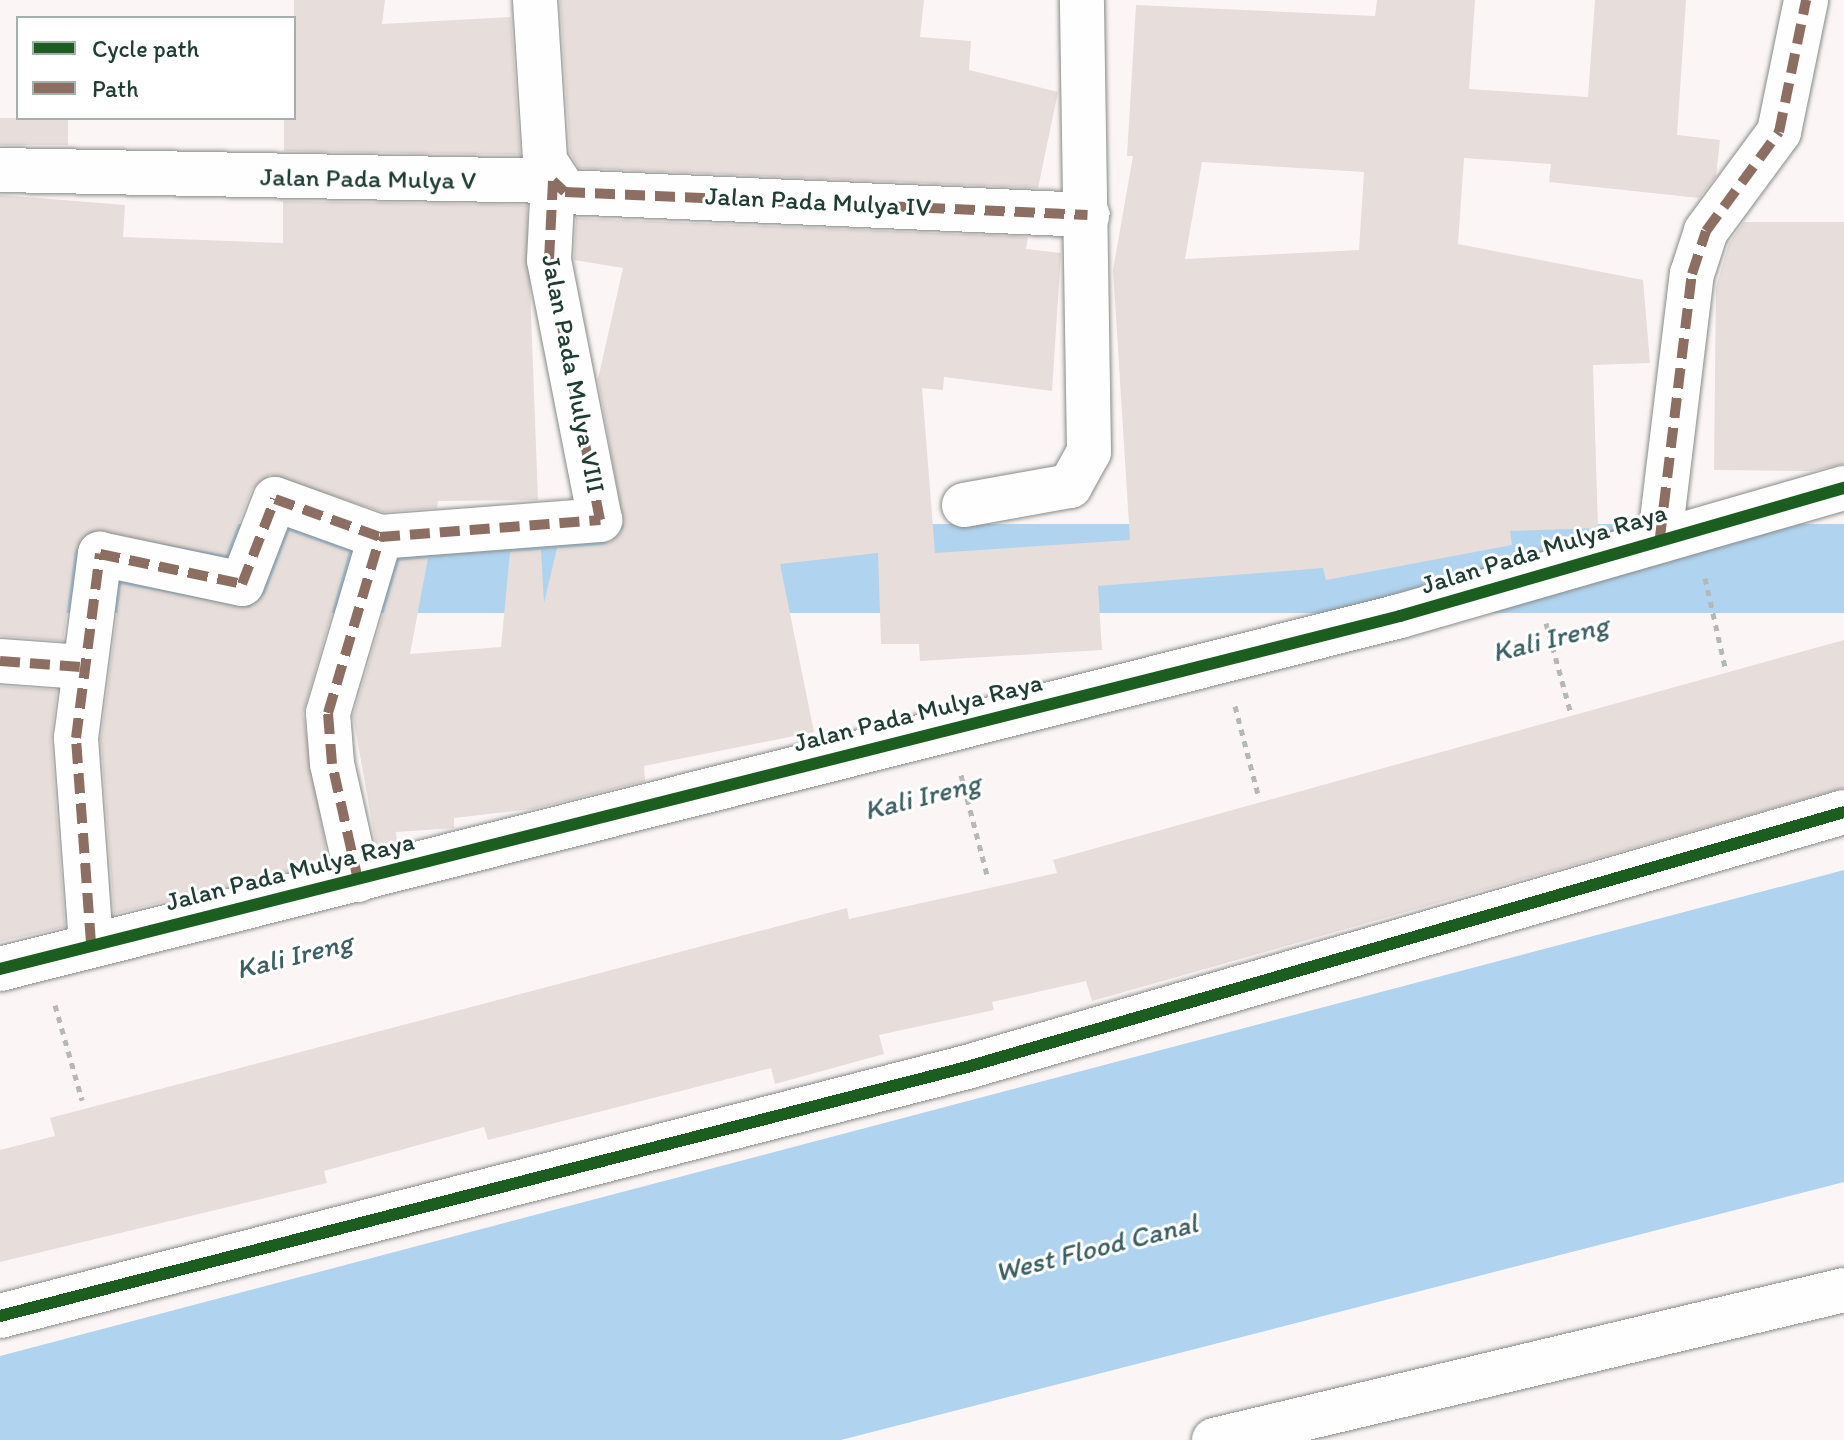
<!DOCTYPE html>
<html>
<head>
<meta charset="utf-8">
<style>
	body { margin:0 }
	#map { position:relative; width:1844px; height:1440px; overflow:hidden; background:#fbf6f5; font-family:Itim,sans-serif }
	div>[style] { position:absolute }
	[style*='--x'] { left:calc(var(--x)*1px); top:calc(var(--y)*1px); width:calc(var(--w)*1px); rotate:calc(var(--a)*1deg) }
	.water>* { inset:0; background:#b0d3ef; transform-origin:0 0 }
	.building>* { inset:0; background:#e7ddda; transform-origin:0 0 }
	.path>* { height:5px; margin-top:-2.5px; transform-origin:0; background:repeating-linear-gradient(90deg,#b5b8b7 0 6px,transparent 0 12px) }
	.roads { filter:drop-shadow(0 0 2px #888b89) drop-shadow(0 0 2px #888b89) }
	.minor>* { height:44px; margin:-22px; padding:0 22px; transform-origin:22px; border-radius:22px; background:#fefefe }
	.quiet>* { height:10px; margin-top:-5px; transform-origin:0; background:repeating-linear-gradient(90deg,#8d6e63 0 20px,transparent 0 30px) }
	.cycleway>* { height:12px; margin:-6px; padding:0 6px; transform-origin:6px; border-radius:6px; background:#1b5e20 }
	span { translate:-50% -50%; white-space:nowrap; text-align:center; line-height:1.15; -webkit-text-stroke:6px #fff; paint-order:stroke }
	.street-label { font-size:26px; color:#1f3d34 }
	.water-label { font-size:28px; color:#3b5f62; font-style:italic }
	.legend { position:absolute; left:16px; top:16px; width:280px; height:104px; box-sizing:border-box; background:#fff; border:2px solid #a5b1ae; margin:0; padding:10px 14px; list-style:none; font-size:24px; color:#1f3d34 }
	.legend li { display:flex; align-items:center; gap:16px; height:40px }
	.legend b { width:40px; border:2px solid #a5b1ae }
</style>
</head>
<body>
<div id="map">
	<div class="water">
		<i style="left:1844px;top:524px;width:89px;height:1905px;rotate:90deg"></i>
		<i style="clip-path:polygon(1844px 870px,1844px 1182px,841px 1440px,0 1440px,0 1356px)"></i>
	</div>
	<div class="building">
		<i style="clip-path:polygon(294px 0,385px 0,382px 24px,511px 17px,520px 155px,284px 151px,284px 118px,294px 118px)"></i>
		<i style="clip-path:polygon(560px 0,924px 0,920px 37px,971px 41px,969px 70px,1058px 92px,1038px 188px,579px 168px,570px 153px)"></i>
		<i style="clip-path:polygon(evenodd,1377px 0,1475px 0,1469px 89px,1588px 97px,1595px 0,1686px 0,1677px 135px,1720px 140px,1716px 176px,1699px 198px,1549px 182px,1551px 164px,1464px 158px,1458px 244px,1643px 280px,1650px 363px,1593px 365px,1598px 528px,1510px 531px,1512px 545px,1326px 580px,1323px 568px,1098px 586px,1102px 650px,920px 661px,919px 644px,881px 644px,878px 553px,780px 564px,814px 732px,644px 766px,645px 781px,533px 809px,454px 818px,454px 828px,396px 832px,397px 843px,376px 845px,353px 716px,399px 561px,428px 558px,410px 654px,501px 647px,510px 552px,541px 550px,544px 603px,557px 548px,603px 545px,624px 528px,598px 379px,623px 268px,574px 260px,576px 218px,1028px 237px,1026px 249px,1061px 253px,1052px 391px,944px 377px,943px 390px,922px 388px,935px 553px,1130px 540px,1113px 270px,1133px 156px,1127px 156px,1136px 5px,1375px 16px,1377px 0,1202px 162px,1364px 172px,1359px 250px,1185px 259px,1202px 162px)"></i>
		<i style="left:0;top:118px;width:68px;height:27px"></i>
		<i style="clip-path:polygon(0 195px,125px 205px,123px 237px,283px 243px,283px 201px,527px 205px,538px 500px,438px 501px,437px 508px,383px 512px,270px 475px,252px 489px,226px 555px,91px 531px,75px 551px,63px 641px,0 636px)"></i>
		<i style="clip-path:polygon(1744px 222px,1844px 222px,1844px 464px,1811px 471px,1714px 470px,1716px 287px,1729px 243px)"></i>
		<i style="clip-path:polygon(289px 531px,349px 552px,303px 714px,328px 861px,114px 914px,101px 739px,121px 584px,249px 608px,265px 594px)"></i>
		<i style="clip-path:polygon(1844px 640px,1844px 788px,1092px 1001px,1086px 981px,992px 1002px,994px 1010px,879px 1035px,884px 1054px,775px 1084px,771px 1068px,488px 1140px,484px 1127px,324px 1171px,327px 1183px,0 1262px,0 1150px,55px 1136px,50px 1118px,847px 908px,849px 919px,1057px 873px,1053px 860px)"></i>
		<i style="clip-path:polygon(0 686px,57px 690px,51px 740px,65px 927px,0 942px)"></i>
	</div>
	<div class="path">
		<i style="--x:1705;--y:578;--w:95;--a:77.3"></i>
		<i style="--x:1546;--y:623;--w:94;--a:74.6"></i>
		<i style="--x:1235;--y:706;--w:91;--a:75.4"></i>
		<i style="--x:961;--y:775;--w:103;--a:75.4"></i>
		<i style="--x:55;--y:1005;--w:99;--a:74.1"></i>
	</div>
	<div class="roads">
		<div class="minor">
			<i style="--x:535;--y:0;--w:161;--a:86.4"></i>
			<i style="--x:545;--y:161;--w:37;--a:57"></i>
			<i style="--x:565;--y:192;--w:523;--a:2.52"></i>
			<i style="--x:0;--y:170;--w:553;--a:1.14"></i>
			<i style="--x:964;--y:505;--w:108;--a:-10.2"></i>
			<i style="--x:1070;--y:486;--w:39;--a:-61"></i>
			<i style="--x:1089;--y:452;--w:452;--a:-90.9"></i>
			<i style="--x:1660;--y:537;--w:265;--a:-83.1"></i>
			<i style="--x:1692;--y:274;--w:45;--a:-72"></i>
			<i style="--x:1706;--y:231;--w:123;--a:-53.6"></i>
			<i style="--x:1779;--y:132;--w:135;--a:-78.4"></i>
			<i style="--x:0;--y:661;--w:81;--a:4.2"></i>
			<i style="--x:358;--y:880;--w:119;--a:-102.6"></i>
			<i style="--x:332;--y:764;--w:51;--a:-94.5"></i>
			<i style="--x:328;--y:713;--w:184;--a:-73.5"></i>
			<i style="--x:91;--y:943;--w:206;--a:-94.2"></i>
			<i style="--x:76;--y:738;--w:186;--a:-82.6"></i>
			<i style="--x:100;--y:554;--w:145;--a:11.9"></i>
			<i style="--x:242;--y:584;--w:91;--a:-68.8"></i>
			<i style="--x:275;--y:499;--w:112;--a:19.9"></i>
			<i style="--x:380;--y:537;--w:221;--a:-4.4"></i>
			<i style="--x:600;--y:520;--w:265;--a:-101.1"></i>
			<i style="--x:549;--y:260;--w:79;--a:-87.1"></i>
			<i style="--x:0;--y:969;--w:1444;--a:-14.15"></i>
			<i style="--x:1400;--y:616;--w:462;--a:-16.1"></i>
			<i style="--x:0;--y:1316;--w:999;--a:-14.44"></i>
			<i style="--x:967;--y:1067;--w:913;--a:-16.21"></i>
			<i style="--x:1214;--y:1440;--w:648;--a:-13.39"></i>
		</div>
	</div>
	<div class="quiet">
		<i style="--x:553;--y:181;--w:16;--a:43"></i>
		<i style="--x:565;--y:192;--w:523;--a:2.52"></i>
		<i style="--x:1660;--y:537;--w:265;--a:-83.1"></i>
		<i style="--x:1692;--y:274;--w:45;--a:-72"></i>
		<i style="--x:1706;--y:231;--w:123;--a:-53.6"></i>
		<i style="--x:1779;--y:132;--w:135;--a:-78.4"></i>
		<i style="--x:0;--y:661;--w:81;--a:4.2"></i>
		<i style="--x:358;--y:880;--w:119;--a:-102.6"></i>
		<i style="--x:332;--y:764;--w:51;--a:-94.5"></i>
		<i style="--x:328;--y:713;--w:184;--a:-73.5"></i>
		<i style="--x:91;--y:943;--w:206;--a:-94.2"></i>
		<i style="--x:76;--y:738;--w:186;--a:-82.6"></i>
		<i style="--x:100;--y:554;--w:145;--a:11.9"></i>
		<i style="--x:242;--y:584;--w:91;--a:-68.8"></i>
		<i style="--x:275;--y:499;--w:112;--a:19.9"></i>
		<i style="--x:380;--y:537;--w:221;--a:-4.4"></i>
		<i style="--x:600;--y:520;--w:265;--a:-101.1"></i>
		<i style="--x:549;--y:260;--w:79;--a:-87.1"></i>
	</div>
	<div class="cycleway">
		<i style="--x:0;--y:969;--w:1444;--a:-14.15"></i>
		<i style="--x:1400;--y:616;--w:462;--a:-16.1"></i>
		<i style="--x:0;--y:1316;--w:999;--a:-14.44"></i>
		<i style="--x:967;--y:1067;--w:913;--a:-16.21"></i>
	</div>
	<div class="street-label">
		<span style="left:368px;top:179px;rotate:1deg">Jalan Pada Mulya V</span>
		<span style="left:818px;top:202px;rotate:3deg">Jalan Pada Mulya IV</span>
		<span style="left:573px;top:374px;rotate:79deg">Jalan Pada Mulya VIII</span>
		<span style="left:1544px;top:549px;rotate:-17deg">Jalan Pada Mulya Raya</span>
		<span style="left:918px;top:713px;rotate:-14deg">Jalan Pada Mulya Raya</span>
		<span style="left:290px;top:872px;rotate:-14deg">Jalan Pada Mulya Raya</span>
	</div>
	<div class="water-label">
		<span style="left:1550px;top:638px;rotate:-14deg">Kali Ireng</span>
		<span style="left:922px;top:796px;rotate:-14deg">Kali Ireng</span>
		<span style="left:294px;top:955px;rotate:-14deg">Kali Ireng</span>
		<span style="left:1096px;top:1247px;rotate:-14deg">West Flood Canal</span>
	</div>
	<ul class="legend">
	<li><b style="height:10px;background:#1b5e20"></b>Cycle path</li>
	<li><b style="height:10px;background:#8d6e63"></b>Path</li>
	</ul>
</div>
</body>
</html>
